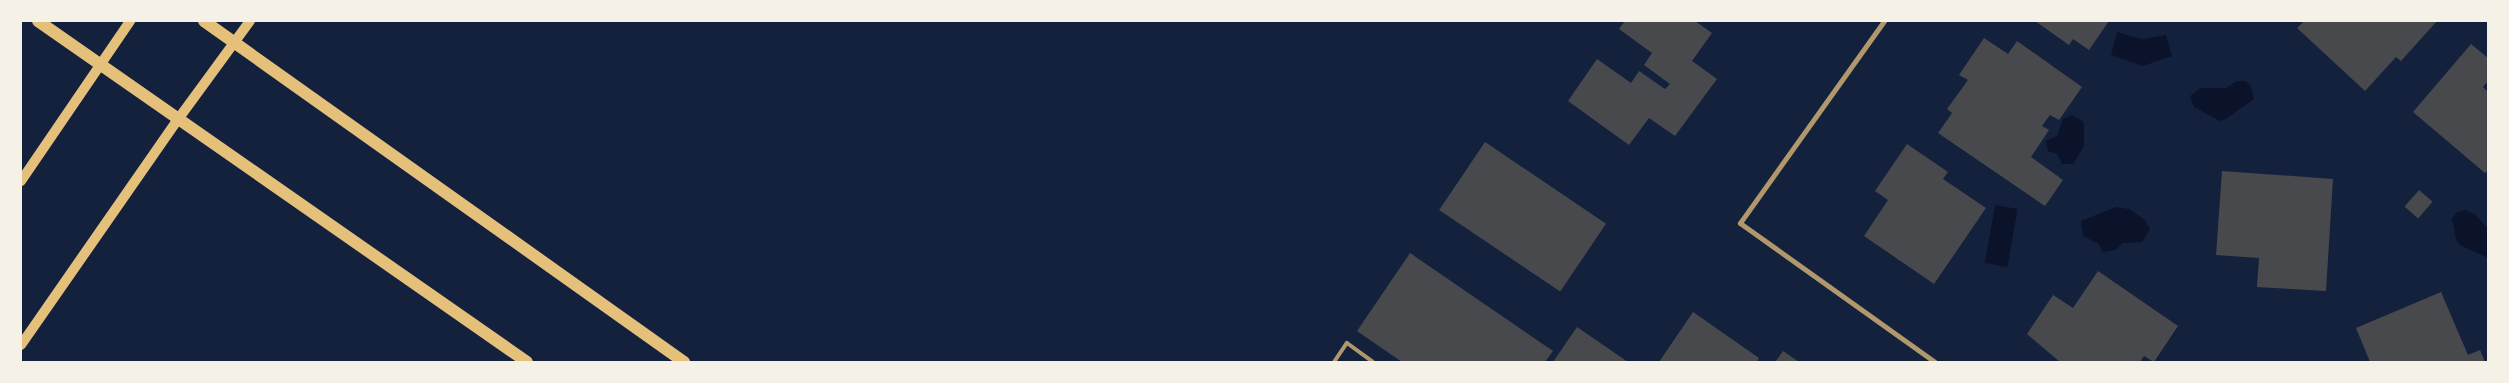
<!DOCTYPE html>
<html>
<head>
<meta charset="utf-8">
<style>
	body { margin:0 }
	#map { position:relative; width:2509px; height:383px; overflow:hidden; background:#14213d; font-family:Roboto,sans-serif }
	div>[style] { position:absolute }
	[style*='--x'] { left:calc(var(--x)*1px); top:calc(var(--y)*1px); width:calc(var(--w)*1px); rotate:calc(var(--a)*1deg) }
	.water>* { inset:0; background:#0b132b; transform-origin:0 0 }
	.building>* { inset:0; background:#48494c; transform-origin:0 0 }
	.service>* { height:4px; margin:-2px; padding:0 2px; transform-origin:2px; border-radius:2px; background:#b1986c }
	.minor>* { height:5px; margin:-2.5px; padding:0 2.5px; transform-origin:2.5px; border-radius:2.5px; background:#b1986c }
	.secondary>* { height:10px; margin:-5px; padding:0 5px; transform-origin:5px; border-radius:5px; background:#e5c07b }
	.primary>* { height:12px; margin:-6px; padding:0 6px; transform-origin:6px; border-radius:6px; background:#e5c07b }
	span { translate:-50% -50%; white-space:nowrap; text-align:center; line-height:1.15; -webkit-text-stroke:4px #f6f1e7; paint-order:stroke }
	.frame { position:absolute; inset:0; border:22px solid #f6f1e7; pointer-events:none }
</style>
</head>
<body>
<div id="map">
	<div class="water">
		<i style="clip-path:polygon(2117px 32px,2141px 39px,2166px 35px,2172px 56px,2143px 66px,2111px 55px)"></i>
		<i style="clip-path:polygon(2237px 81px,2246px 81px,2251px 86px,2254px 99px,2226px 119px,2220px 121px,2194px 107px,2190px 96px,2200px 88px,2226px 88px)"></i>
		<i style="clip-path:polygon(2072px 115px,2084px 122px,2084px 146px,2073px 164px,2062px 164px,2057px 154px,2048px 151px,2046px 141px,2057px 136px,2063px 119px)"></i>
		<i style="left:1995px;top:205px;width:23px;height:59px;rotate:10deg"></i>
		<i style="clip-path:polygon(2116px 207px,2129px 209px,2144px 219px,2150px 229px,2142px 242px,2122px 243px,2116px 250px,2102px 252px,2099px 244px,2083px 236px,2081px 221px)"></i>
		<i style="clip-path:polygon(2465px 210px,2475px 214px,2488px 229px,2488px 258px,2460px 245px,2456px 239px,2452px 219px,2457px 212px)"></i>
	</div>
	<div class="building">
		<i style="clip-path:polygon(1625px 21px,1695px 21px,1712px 33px,1692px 61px,1717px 79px,1675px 136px,1649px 118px,1629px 145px,1568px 101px,1597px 59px,1631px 83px,1639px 71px,1665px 89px,1670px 84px,1644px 65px,1652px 53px,1619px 29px)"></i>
		<i style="clip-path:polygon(2035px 21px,2109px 21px,2089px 50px,2073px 39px,2069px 45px)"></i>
		<i style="clip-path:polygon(2304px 21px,2437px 21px,2401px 61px,2396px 57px,2365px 91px,2297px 28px)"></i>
		<i style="clip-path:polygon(1984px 38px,2008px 54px,2017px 41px,2082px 87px,2059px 120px,2050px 115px,2042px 126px,2049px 130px,2031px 157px,2063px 180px,2045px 206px,1938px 133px,1952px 113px,1947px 109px,1968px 80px,1959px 75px)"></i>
		<i style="clip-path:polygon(2471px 44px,2488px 58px,2488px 81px,2483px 87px,2488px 92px,2488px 170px,2485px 173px,2413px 112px)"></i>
		<i style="left:1485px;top:142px;width:146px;height:82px;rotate:34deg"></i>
		<i style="clip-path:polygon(1907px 144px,1948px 172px,1943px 179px,1986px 208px,1934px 284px,1864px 236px,1888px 200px,1875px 191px)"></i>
		<i style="clip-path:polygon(2222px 171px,2333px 179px,2326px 291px,2257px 287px,2259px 258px,2216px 255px)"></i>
		<i style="left:2419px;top:190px;width:18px;height:22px;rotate:41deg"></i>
		<i style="clip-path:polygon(1410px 253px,1553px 351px,1545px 362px,1402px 362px,1357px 331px)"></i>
		<i style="clip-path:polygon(2098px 271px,2178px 326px,2154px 362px,2144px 356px,2140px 362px,2060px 362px,2027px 334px,2053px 295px,2073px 308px)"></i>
		<i style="clip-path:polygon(2441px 292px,2468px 355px,2480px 350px,2485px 362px,2370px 362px,2356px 328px)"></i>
		<i style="clip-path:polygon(1693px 312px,1759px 358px,1757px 362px,1659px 362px)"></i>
		<i style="clip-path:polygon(1577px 327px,1628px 362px,1553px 362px)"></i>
		<i style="clip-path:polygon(1783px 351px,1799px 362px,1775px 362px)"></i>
	</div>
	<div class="service">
		<i style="--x:1334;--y:362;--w:23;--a:-56"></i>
		<i style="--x:1347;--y:343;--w:32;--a:36"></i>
	</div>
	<div class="minor">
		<i style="--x:1884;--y:21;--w:248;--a:125.5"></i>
		<i style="--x:1740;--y:223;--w:239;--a:35.5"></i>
	</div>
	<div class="secondary">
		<i style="--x:21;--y:181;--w:194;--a:-55.7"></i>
		<i style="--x:21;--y:345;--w:277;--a:-55.2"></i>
		<i style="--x:179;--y:118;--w:120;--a:-53.8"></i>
	</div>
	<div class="primary">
		<i style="--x:38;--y:21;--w:596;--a:34.89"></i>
		<i style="--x:204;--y:21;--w:589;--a:35.39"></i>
	</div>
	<div class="frame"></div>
</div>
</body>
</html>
